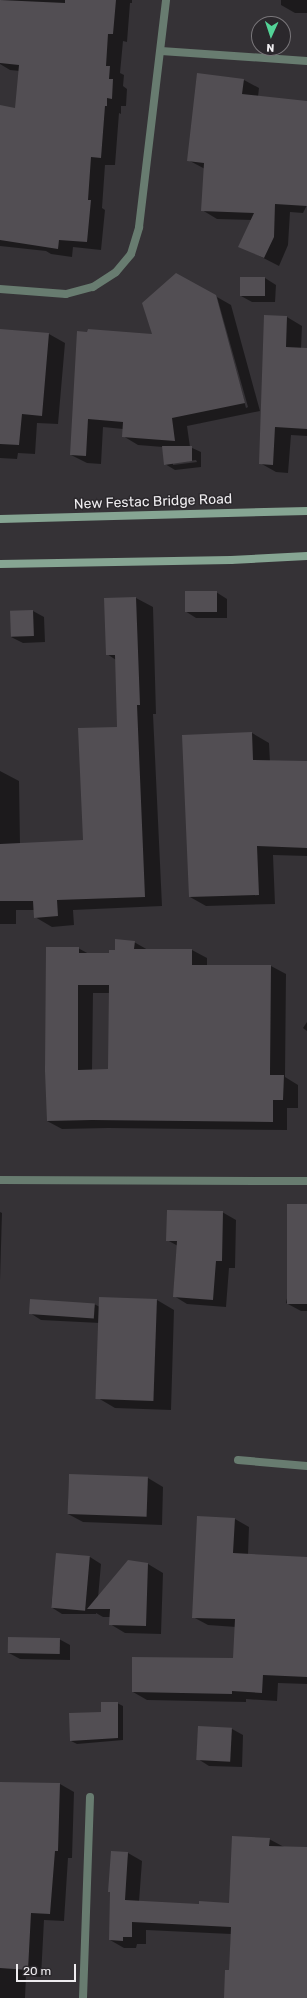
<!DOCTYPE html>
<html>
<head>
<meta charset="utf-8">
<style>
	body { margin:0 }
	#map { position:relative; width:307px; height:1998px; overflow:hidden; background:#353236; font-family:Rubik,sans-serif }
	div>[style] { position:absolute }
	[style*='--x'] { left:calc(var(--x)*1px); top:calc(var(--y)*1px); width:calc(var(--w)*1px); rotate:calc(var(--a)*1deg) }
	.shadow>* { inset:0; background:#0007 }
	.building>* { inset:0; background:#524e53; transform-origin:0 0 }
	.minor>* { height:8px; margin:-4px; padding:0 4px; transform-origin:4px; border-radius:4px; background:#687c70 }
	.secondary>* { height:8px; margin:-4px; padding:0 4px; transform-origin:4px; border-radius:4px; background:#86a593 }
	span { translate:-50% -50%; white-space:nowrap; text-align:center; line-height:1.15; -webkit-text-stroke:3px #2b282c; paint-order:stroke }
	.street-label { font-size:14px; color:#eeecef }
	.north { position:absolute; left:251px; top:16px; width:40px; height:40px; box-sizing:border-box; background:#2b282c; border:1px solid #79767a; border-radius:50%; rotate:183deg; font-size:11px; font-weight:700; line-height:16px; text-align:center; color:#eeecef }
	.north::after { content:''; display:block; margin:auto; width:14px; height:18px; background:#53d397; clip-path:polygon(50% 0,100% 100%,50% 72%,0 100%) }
	.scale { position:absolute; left:16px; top:1964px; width:60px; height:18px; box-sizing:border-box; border:2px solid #eeecef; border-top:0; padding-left:5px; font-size:12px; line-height:14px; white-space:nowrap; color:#eeecef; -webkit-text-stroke:3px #2b282c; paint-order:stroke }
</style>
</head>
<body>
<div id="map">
	<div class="shadow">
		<i style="clip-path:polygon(0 0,132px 0,132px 3px,130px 3px,127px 42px,123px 41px,120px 73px,124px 75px,123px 86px,127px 89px,126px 106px,121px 106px,121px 114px,119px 113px,115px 165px,105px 165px,102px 208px,105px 210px,101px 250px,73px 247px,72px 257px,51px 254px,46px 251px,0 246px,0 106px,16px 109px,20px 71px,10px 70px,0 64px)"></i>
		<i style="clip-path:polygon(281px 0,307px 0,307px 13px,295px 13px,281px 5px)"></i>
		<i style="clip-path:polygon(244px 80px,259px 88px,258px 97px,307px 102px,307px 205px,303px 213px,290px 212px,288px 245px,279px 266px,240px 246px,252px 220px,217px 219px,202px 210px,205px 169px,188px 160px)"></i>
		<i style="clip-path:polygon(265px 278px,276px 285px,275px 302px,252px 302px,241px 296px)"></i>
		<i style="clip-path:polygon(evenodd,215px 296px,246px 408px,248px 407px,217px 297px,231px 305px,260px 411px,187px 426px,190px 447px,201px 452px,201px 467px,175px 470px,165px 464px,163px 447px,138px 445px,123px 436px,123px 429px,103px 427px,101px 464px,87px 463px,71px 455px,78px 332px,154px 335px,215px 296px,196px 460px,197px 462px,173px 465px,173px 463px,196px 460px)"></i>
		<i style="clip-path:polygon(287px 317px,302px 326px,301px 349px,307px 349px,307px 436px,291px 435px,288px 473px,276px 472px,260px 463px)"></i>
		<i style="clip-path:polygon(0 330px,49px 334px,65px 343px,58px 424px,37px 423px,35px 454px,18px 453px,17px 459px,0 458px)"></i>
		<i style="clip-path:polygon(216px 592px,227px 599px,227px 618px,196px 618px,185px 611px)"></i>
		<i style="clip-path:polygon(136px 598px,153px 607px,156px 714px,153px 714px,162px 906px,73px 910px,74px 925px,52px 927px,35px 917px,34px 910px,16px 910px,16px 924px,0 924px,0 771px,19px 781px,20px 844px,84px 841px,118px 728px,116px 660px,107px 654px,105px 599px)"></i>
		<i style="clip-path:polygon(33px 611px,44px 617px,45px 642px,23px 643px,11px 637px)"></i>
		<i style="clip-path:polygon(252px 733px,269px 743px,270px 762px,307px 762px,307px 856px,273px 855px,275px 904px,206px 906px,190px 897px,183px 736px)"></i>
		<i style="clip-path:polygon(evenodd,134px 942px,148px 950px,192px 950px,207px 958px,207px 966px,271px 966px,286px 974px,285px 1077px,298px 1085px,298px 1108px,287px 1108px,287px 1130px,108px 1128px,62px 1129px,47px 1121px,78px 948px,89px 954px,110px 954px,134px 942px,93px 993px,110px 993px,109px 1070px,92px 1071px,93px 993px)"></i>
		<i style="clip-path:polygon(307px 1022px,307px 1031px,303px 1028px)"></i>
		<i style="clip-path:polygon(307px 1205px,307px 1311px,301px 1311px,286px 1303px)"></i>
		<i style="clip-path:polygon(0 1212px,2px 1213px,0 1281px)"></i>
		<i style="clip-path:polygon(222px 1212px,236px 1220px,235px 1268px,229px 1268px,226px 1307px,187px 1304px,174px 1296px,178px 1246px,167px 1240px)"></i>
		<i style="clip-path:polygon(157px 1300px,174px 1310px,171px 1410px,115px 1408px,98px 1398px,100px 1323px,41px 1320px,30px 1313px,94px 1304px,100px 1307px)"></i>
		<i style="clip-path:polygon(69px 1475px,148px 1478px,163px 1487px,162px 1525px,83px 1522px,68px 1514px)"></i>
		<i style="clip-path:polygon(235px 1519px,249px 1527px,248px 1555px,307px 1558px,307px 1684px,278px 1683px,277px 1701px,246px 1699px,246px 1702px,147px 1700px,133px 1692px,234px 1659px,236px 1627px,208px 1625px,193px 1617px)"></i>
		<i style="clip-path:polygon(57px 1554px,90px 1557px,101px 1564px,98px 1598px,129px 1561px,148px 1564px,163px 1573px,161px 1634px,125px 1633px,110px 1624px,111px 1617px,103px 1617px,96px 1613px,96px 1614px,62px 1614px,51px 1607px)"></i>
		<i style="clip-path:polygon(59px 1639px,70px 1645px,70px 1660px,20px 1659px,9px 1653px)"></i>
		<i style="clip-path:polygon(117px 1703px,123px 1706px,123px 1740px,77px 1744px,71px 1741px,102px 1713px)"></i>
		<i style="clip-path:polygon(199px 1727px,232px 1729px,243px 1735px,242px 1767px,209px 1766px,198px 1759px)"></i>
		<i style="clip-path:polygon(0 1783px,60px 1784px,74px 1792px,72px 1858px,68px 1858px,64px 1921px,44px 1920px,41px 1977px,26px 1976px,25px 1998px,0 1998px)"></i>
		<i style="clip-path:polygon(269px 1839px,284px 1847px,307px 1848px,307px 1998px,225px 1998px,230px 1971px,231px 1934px,146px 1930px,146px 1944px,137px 1944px,136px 1948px,124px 1948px,110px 1940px,128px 1853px,142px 1861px,139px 1902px,200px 1905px,230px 1904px)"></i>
	</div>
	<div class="building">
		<i style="clip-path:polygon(0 0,65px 3px,65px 0,116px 0,113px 34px,108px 34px,106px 66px,110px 66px,109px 79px,113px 79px,112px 99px,107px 98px,107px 106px,105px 106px,101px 158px,91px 157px,88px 200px,91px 200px,87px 242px,59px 240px,58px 249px,0 240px,0 105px,15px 108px,19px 65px,0 63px)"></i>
		<i style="clip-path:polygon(197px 73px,244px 79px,242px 94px,307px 101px,307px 206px,275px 204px,274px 237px,264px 258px,238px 247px,254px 213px,201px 211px,204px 163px,187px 161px)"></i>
		<i style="clip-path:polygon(176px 273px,216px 295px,245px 403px,172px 418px,175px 441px,122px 437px,123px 422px,88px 419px,86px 456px,70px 455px,77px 331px,87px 332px,88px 329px,152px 334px,142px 303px)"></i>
		<i style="left:240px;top:277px;width:25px;height:19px"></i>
		<i style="clip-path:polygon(264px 315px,287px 316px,286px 347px,307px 348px,307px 429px,275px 427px,273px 465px,259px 464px)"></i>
		<i style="clip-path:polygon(0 329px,49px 333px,42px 416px,22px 414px,19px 445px,0 444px)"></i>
		<i style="clip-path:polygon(162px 446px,192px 446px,192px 461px,164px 465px)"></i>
		<i style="left:185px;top:591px;width:32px;height:21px"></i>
		<i style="clip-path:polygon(136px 597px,140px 705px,137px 705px,145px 897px,57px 900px,58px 916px,34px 918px,33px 901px,0 901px,0 844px,83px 840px,78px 728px,117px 727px,115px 655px,106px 655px,104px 598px)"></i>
		<i style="left:33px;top:610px;width:26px;height:23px;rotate:88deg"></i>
		<i style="clip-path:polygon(252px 732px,253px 760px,307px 761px,307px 848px,257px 846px,259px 895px,189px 897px,182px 735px)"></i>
		<i style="clip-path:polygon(evenodd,115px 939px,135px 941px,134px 949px,192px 949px,192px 965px,271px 965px,270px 1075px,284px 1075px,283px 1100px,273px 1100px,273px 1122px,92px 1120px,47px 1121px,45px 1071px,46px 947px,79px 947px,79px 953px,109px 953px,109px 950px,115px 950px,115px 939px,78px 985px,109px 985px,108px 1069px,78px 1070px,78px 985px)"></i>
		<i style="left:287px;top:1204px;width:20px;height:100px"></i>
		<i style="clip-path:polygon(167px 1210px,223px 1211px,222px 1261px,216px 1261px,213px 1300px,173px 1297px,177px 1241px,166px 1241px)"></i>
		<i style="left:99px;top:1297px;width:58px;height:102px;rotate:2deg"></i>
		<i style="left:30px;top:1299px;width:65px;height:15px;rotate:4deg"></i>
		<i style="left:69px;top:1474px;width:79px;height:40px;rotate:2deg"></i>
		<i style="clip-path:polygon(197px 1516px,235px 1518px,233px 1553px,307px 1557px,307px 1677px,263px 1675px,262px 1693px,232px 1691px,232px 1694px,132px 1692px,132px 1657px,233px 1658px,235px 1619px,192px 1618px)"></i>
		<i style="left:56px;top:1553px;width:34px;height:55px;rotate:5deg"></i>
		<i style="clip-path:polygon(128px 1560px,148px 1563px,146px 1626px,109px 1625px,110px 1609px,87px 1609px)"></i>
		<i style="left:8px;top:1637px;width:52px;height:16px;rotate:1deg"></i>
		<i style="clip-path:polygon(101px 1702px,118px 1702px,118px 1738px,70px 1741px,69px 1713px,101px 1712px)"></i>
		<i style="left:198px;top:1726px;width:34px;height:34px;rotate:3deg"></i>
		<i style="clip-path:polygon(0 1782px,60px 1783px,58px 1851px,55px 1851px,50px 1914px,31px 1913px,28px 1970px,0 1968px)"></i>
		<i style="clip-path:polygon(232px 1836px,270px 1838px,269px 1846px,307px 1847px,307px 1998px,224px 1998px,225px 1970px,229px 1970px,231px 1927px,132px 1922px,132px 1937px,123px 1937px,123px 1941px,109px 1940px,110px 1892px,108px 1892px,111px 1851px,128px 1852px,125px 1900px,199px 1904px,199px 1901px,229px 1903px)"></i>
	</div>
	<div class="minor">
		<i style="--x:161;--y:51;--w:146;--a:3.9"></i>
		<i style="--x:0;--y:289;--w:66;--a:4.3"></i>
		<i style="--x:66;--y:294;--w:28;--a:-15"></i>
		<i style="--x:93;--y:287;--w:27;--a:-33"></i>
		<i style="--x:116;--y:272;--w:23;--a:-50"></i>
		<i style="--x:131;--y:254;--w:28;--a:-73"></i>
		<i style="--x:139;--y:227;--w:229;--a:-83.2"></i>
		<i style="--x:0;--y:1180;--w:307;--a:0.2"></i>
		<i style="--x:238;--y:1460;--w:69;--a:5"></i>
		<i style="--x:83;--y:1998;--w:201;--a:-88"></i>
	</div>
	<div class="secondary">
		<i style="--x:0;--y:519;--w:307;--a:-1.5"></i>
		<i style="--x:0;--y:564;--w:231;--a:-1"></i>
		<i style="--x:231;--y:560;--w:76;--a:-3"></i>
	</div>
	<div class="street-label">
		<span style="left:153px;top:502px;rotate:-2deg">New Festac Bridge Road</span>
	</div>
	<div class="north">N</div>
	<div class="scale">20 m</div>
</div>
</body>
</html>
